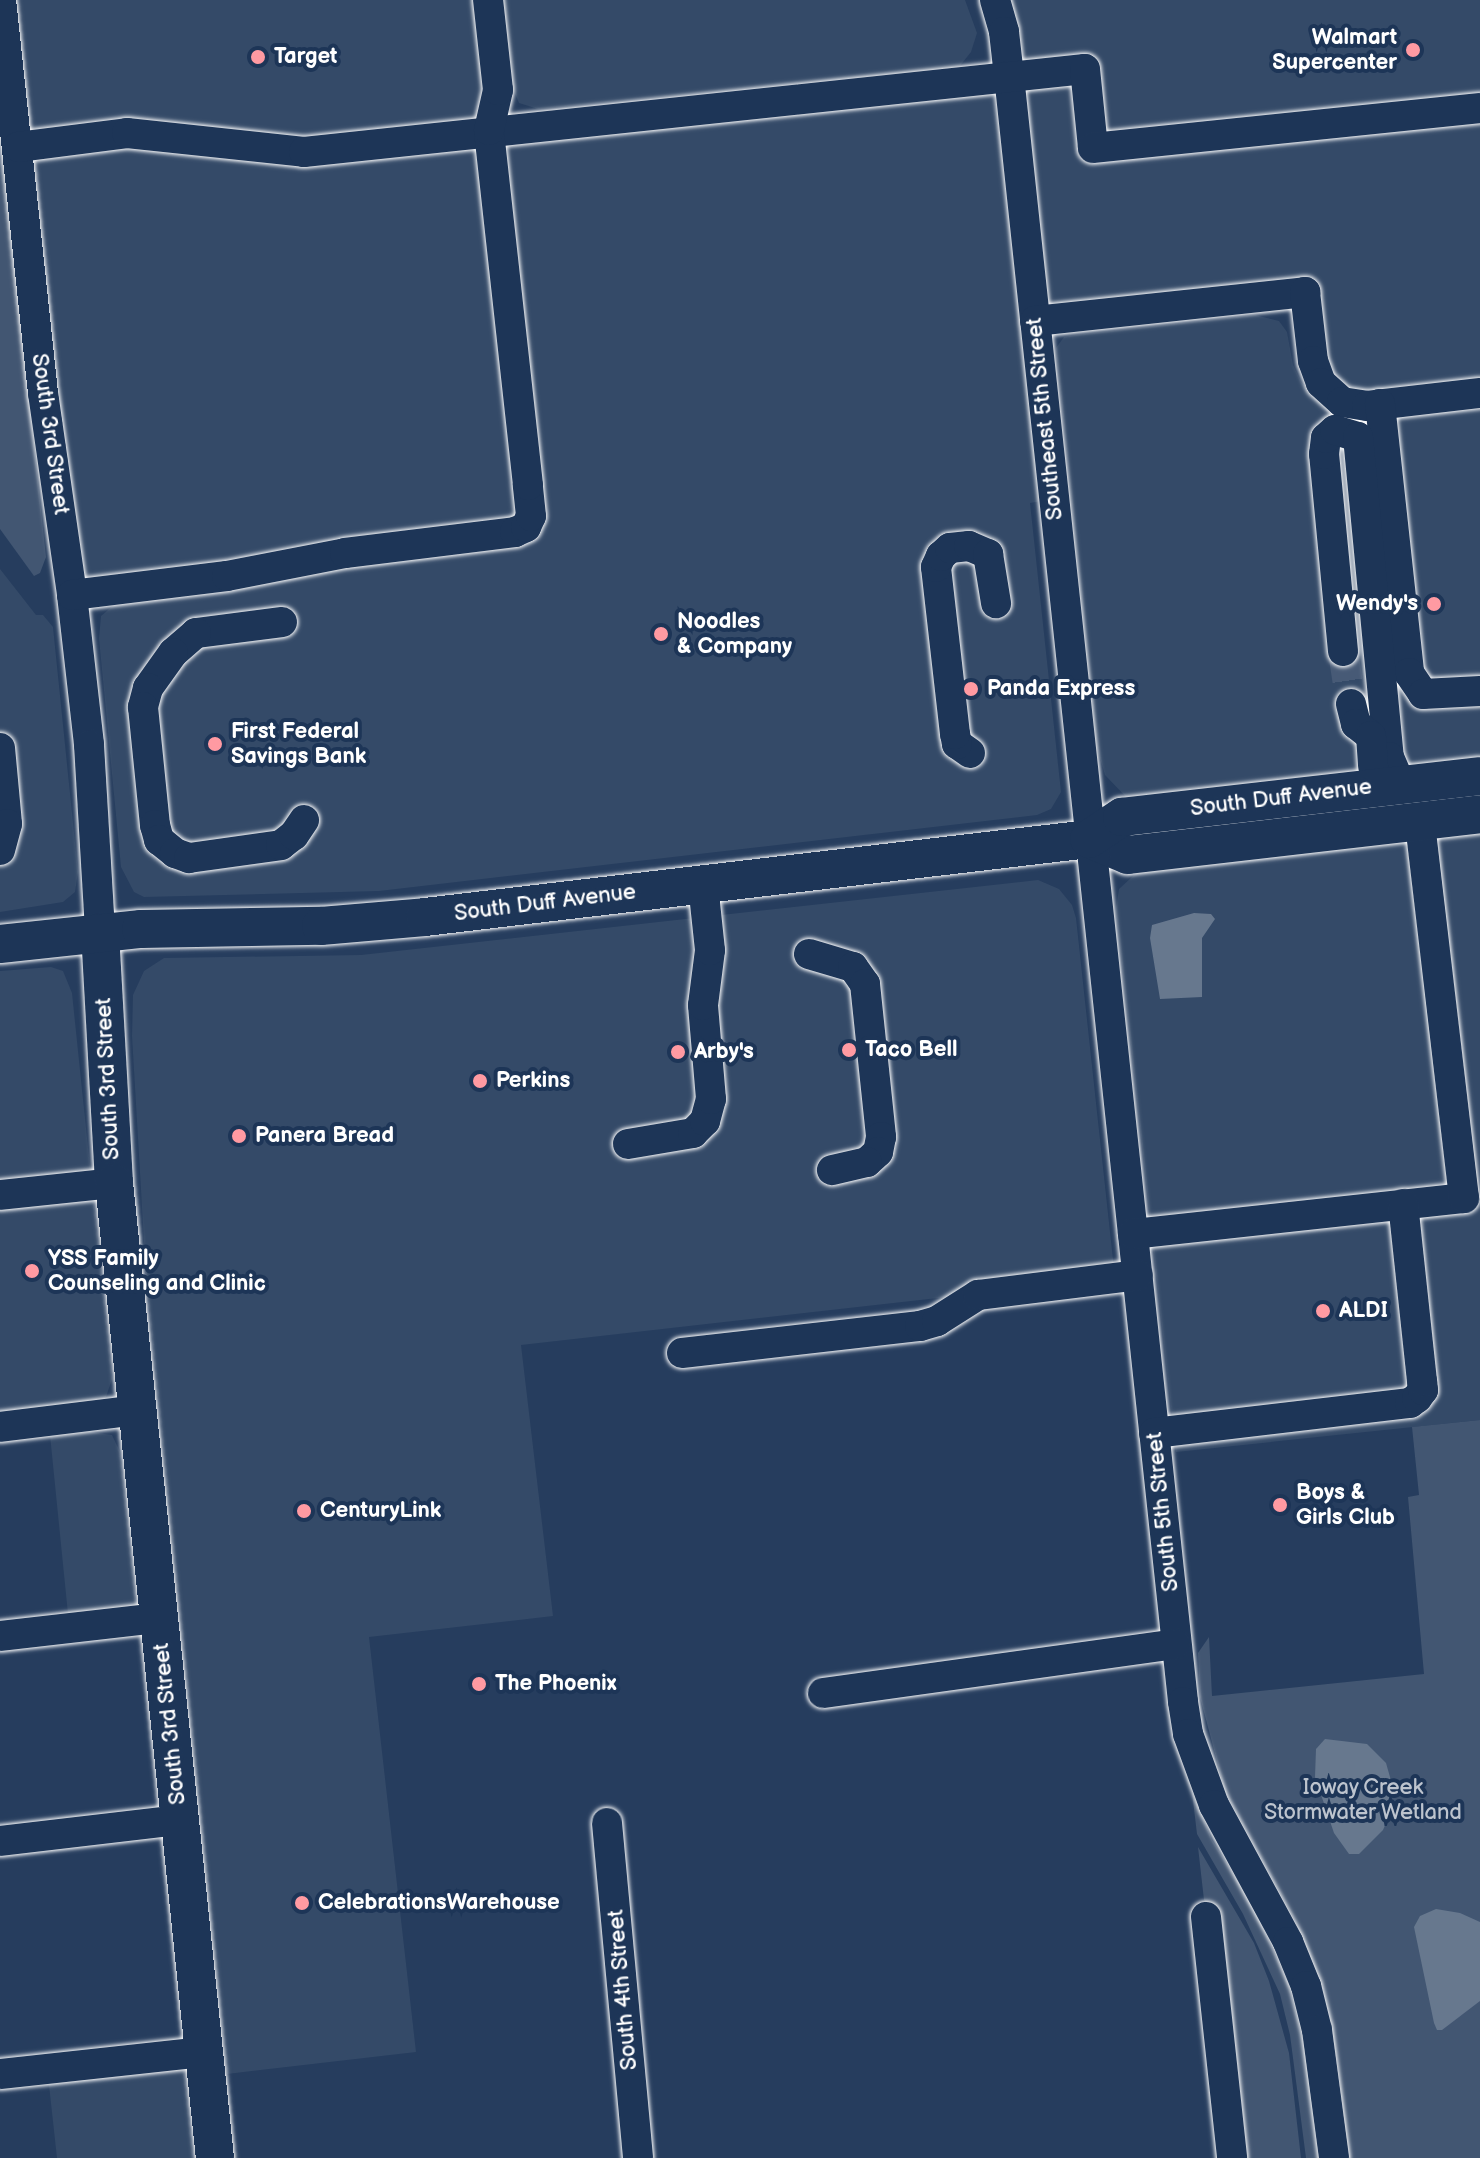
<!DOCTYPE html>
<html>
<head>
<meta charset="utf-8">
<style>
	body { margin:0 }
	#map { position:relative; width:1480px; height:2158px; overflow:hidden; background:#263d5e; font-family:"Balsamiq Sans",sans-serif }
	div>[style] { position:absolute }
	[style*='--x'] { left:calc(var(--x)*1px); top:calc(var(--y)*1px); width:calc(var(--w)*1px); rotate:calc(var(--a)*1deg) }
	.built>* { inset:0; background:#344a68 }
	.green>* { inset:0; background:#425672 }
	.water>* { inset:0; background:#67788e }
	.minor-tunnel>* { height:30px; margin-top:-15px; transform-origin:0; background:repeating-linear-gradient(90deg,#475a76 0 30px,transparent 0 45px) }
	.roads { filter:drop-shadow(0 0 2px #fff) drop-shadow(0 0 2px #fff) }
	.minor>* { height:30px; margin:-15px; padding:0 15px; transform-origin:15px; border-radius:15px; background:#1d3557 }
	.major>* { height:38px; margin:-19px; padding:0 19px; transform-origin:19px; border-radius:19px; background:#1d3557 }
	.dots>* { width:22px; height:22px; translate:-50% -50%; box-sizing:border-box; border:4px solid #1d3557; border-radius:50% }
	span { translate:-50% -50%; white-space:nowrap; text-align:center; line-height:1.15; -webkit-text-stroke:8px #1d3557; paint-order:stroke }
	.poi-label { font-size:22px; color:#fff; font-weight:700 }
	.right { translate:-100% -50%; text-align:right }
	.left { translate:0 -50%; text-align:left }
	.street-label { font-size:22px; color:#fff }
	.park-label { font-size:22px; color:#bdc4ce }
</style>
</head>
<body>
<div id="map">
	<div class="built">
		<i style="clip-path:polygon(1px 0,488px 0,490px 121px,1009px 76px,995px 0,1480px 0,1480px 393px,1342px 402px,1306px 293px,1035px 321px,1054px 499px,1030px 503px,1061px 792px,1051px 809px,1037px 815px,379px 891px,144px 897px,134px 892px,121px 867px,99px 638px,101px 616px,114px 605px,72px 595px)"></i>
		<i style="clip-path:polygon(503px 0,965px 0,977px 33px,971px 52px,959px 67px,538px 109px,519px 103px,512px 86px)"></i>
		<i style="clip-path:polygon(1255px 315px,1279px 321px,1287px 332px,1293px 365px,1301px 382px,1313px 397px,1342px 418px,1480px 410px,1480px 765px,1127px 798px,1105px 775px,1097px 747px,1056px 348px,1064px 337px,1076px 335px)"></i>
		<i style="clip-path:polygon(0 569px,36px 615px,43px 615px,53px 627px,78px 872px,75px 892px,63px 902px,0 912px)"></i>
		<i style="clip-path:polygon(1480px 827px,1480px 1420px,1176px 1452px,1116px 909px,1119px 889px,1145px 865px)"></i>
		<i style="clip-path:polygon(1038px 880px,1059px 889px,1072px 905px,1076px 918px,1115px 1278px,521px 1345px,553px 1616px,369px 1637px,416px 2052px,227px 2074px,146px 1275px,132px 1036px,133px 995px,144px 971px,164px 958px,361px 955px)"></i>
		<i style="clip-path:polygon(51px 967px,63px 971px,72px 993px,112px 1379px,106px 1397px,97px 1402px,0 1415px,0 971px)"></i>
		<i style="clip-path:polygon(90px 1432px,112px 1435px,120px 1452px,137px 1616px,69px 1624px,50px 1435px)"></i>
		<i style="clip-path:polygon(183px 2062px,193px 2158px,57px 2158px,48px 2076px)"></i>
	</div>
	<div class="green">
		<i style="clip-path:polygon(0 126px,46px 557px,40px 573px,34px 576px,0 529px)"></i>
		<i style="clip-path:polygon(1480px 1420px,1480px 2158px,1349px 2158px,1338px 2064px,1323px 1989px,1295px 1920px,1225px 1791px,1200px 1697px,1198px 1653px,1209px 1637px,1212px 1696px,1424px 1674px,1408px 1497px,1419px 1495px,1412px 1427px)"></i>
		<i style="clip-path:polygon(1192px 1792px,1212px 1840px,1252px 1904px,1288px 1983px,1306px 2053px,1318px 2158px,1306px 2158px,1290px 2035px,1280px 1994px,1243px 1914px,1197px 1834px)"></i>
		<i style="clip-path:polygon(1198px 1847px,1254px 1943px,1269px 1981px,1289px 2053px,1301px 2158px,1248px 2158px,1221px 1914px,1204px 1900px)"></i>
	</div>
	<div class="water">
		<i style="clip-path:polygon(1194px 913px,1211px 914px,1215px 919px,1202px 938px,1202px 997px,1160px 999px,1150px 938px,1152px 925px)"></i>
		<i style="clip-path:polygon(1325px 1739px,1367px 1744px,1386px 1763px,1392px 1784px,1392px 1809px,1383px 1830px,1359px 1854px,1349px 1854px,1334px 1833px,1315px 1777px,1316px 1749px)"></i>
		<i style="clip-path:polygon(1436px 1909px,1460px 1913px,1480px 1922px,1480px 2001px,1442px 2030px,1437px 2030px,1434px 2023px,1414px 1927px,1420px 1916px)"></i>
	</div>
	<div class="minor-tunnel">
		<i style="--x:1343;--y:651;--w:54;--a:81.4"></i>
	</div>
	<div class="roads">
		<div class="minor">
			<i style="--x:1;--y:0;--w:395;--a:83.9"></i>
			<i style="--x:43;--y:393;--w:204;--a:81.8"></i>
			<i style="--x:72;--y:595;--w:151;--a:83.5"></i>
			<i style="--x:89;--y:745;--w:187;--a:86.6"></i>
			<i style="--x:995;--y:0;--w:33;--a:74"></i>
			<i style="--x:1004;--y:32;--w:44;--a:83.5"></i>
			<i style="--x:1009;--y:76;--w:1635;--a:83.89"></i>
			<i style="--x:1183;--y:1702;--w:32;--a:81"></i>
			<i style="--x:1188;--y:1734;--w:76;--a:69.9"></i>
			<i style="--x:1214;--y:1805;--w:156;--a:61.6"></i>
			<i style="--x:1288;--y:1942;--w:48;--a:67.8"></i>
			<i style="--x:1306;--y:1986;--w:45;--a:76"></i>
			<i style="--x:1317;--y:2030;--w:129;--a:82.4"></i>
			<i style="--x:18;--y:147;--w:110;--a:-7.3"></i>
			<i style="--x:127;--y:133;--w:178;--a:6.1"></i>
			<i style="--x:304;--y:152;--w:785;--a:-6.07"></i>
			<i style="--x:1085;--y:69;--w:79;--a:84.2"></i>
			<i style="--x:1093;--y:148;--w:389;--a:-5.9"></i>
			<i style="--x:1035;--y:321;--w:272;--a:-6.1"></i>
			<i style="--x:1305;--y:292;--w:69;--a:83.4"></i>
			<i style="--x:1313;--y:361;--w:23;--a:70"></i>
			<i style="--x:1321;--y:383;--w:28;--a:42"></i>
			<i style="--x:1342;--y:402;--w:25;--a:9"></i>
			<i style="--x:1367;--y:406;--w:114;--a:-6.6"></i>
			<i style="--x:1380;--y:404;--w:271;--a:83.8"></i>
			<i style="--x:1409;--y:673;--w:25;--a:56"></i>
			<i style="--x:1423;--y:694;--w:57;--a:-3"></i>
			<i style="--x:72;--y:595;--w:156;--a:-7"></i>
			<i style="--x:227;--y:576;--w:120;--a:-11"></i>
			<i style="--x:345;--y:553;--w:171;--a:-7"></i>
			<i style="--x:515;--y:532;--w:12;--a:-24"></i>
			<i style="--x:526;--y:527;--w:12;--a:-66"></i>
			<i style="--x:531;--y:516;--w:31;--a:-96"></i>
			<i style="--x:528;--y:485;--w:357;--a:-96.3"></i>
			<i style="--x:489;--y:130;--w:41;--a:-77.3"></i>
			<i style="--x:498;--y:90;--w:91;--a:-96.3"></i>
			<i style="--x:282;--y:622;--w:87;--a:172.7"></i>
			<i style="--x:196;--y:633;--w:30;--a:139"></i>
			<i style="--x:173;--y:653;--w:43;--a:125.5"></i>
			<i style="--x:148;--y:688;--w:20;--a:105"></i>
			<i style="--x:143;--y:707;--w:119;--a:84.2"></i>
			<i style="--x:155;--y:825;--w:16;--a:75"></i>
			<i style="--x:159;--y:840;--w:21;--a:39"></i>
			<i style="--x:175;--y:853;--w:15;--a:20"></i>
			<i style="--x:189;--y:858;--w:93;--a:-8"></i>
			<i style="--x:281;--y:845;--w:16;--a:-38"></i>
			<i style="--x:294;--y:835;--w:18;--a:-56"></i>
			<i style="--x:1343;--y:651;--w:198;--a:-95.5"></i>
			<i style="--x:1324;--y:454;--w:16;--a:-83"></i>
			<i style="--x:1326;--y:438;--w:12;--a:-42"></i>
			<i style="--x:1335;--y:430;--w:24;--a:17"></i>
			<i style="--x:1358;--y:437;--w:321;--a:84.5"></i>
			<i style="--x:1389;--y:757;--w:30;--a:67"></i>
			<i style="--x:1351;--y:704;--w:21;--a:76"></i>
			<i style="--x:1356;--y:724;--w:19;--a:39"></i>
			<i style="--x:1371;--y:736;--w:30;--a:86"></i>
			<i style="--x:0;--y:748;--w:76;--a:84.7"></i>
			<i style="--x:7;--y:824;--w:27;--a:105"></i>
			<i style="--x:970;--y:753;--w:16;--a:-145"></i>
			<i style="--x:957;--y:744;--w:10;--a:-101"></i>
			<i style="--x:955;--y:734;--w:168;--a:-96.5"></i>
			<i style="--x:936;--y:567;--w:12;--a:-66"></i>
			<i style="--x:941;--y:556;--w:12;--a:-42"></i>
			<i style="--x:950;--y:548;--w:19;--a:-6"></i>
			<i style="--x:969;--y:546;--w:21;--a:23"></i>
			<i style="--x:988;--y:554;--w:50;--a:80.7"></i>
			<i style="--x:809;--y:954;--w:46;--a:16.5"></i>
			<i style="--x:853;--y:967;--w:21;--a:55"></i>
			<i style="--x:865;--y:984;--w:154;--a:84"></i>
			<i style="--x:881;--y:1137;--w:15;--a:101"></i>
			<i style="--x:878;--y:1152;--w:15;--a:138"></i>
			<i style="--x:867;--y:1162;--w:36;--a:167"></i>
			<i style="--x:628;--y:1144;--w:66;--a:-9.6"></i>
			<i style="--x:693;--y:1133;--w:17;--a:-45"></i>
			<i style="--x:705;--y:1121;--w:23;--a:-75"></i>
			<i style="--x:711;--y:1099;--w:94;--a:-94.9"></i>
			<i style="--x:703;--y:1005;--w:55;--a:-82.7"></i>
			<i style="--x:710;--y:950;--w:66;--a:-96.1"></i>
			<i style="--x:0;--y:1195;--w:115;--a:-6"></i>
			<i style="--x:1133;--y:1234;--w:333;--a:-6.2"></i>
			<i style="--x:1464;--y:1198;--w:380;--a:-96.7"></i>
			<i style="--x:682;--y:1353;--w:240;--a:-6.5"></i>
			<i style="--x:920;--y:1326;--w:18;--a:-16"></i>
			<i style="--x:937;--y:1321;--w:49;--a:-32.4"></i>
			<i style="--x:978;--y:1295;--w:161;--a:-7.1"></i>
			<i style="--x:0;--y:1427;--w:139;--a:-7"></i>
			<i style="--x:1154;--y:1433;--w:258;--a:-6.7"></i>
			<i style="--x:1410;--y:1403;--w:9;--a:-36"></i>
			<i style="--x:1417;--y:1398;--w:10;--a:-53"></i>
			<i style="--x:1423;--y:1390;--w:9;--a:-96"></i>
			<i style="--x:1422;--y:1381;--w:178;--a:-96.1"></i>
			<i style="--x:0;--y:1636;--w:160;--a:-6.5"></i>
			<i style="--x:823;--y:1693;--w:356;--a:-7.9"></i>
			<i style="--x:607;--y:1823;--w:336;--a:84.7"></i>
			<i style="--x:0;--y:1841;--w:181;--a:-6.7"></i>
			<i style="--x:1206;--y:1917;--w:242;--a:83.8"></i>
			<i style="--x:0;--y:2074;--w:205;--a:-6.2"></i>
		</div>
		<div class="major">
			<i style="--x:1089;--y:839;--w:42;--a:22.3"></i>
			<i style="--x:1128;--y:855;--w:354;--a:-6.6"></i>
			<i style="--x:100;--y:932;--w:251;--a:86.8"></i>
			<i style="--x:114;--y:1183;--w:980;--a:84.09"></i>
			<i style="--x:0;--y:944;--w:142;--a:-6.1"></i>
			<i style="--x:141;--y:929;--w:180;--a:-1"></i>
			<i style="--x:321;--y:926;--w:104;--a:-4.9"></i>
			<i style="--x:425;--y:917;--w:669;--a:-6.7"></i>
			<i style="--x:1089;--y:839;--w:40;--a:-34"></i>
			<i style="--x:1122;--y:817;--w:360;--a:-6.5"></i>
		</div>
	</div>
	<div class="dots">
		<i style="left:1413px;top:50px;background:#ff9aa2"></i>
		<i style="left:258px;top:57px;background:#ff9aa2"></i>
		<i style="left:1434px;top:604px;background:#ff9aa2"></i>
		<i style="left:661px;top:634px;background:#ff9aa2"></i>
		<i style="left:971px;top:689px;background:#ff9aa2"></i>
		<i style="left:215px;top:744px;background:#ff9aa2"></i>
		<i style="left:849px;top:1050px;background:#ff9aa2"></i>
		<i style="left:678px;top:1052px;background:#ff9aa2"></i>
		<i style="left:480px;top:1081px;background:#ff9aa2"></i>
		<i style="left:239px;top:1136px;background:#ff9aa2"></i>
		<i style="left:32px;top:1271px;background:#ff9aa2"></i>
		<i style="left:1323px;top:1311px;background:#ff9aa2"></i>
		<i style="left:1280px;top:1505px;background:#ff9aa2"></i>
		<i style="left:304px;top:1511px;background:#ff9aa2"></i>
		<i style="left:479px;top:1684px;background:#ff9aa2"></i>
		<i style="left:302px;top:1903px;background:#ff9aa2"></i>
	</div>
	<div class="poi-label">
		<span class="right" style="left:1397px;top:50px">Walmart<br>Supercenter</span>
		<span class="left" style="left:274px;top:57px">Target</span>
		<span class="right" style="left:1418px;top:604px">Wendy's</span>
		<span class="left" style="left:677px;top:634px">Noodles<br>&amp; Company</span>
		<span class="left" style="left:987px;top:689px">Panda Express</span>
		<span class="left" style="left:231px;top:744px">First Federal<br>Savings Bank</span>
		<span class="left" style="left:865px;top:1050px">Taco Bell</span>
		<span class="left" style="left:694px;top:1052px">Arby's</span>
		<span class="left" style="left:496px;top:1081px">Perkins</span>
		<span class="left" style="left:255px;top:1136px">Panera Bread</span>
		<span class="left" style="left:48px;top:1271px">YSS Family<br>Counseling and Clinic</span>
		<span class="left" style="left:1339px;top:1311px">ALDI</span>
		<span class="left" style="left:1296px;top:1505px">Boys &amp;<br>Girls Club</span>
		<span class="left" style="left:320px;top:1511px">CenturyLink</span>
		<span class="left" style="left:495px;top:1684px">The Phoenix</span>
		<span class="left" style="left:318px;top:1903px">CelebrationsWarehouse</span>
	</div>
	<div class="street-label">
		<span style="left:1045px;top:419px;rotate:-96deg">Southeast 5th Street</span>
		<span style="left:50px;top:434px;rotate:82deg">South 3rd Street</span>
		<span style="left:1281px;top:798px;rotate:-7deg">South Duff Avenue</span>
		<span style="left:545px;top:903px;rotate:-7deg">South Duff Avenue</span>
		<span style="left:108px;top:1079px;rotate:-93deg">South 3rd Street</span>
		<span style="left:1163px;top:1512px;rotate:-96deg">South 5th Street</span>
		<span style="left:170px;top:1724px;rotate:-96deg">South 3rd Street</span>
		<span style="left:623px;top:1990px;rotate:-95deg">South 4th Street</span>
	</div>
	<div class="park-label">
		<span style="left:1363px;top:1800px">Ioway Creek<br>Stormwater Wetland</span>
	</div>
</div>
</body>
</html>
